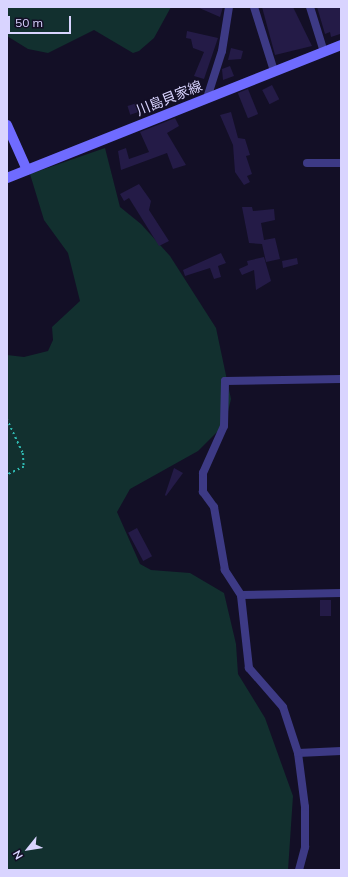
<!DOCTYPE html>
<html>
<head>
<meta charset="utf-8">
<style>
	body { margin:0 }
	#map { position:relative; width:348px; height:877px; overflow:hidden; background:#130f26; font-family:Mulish,"Noto Sans JP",sans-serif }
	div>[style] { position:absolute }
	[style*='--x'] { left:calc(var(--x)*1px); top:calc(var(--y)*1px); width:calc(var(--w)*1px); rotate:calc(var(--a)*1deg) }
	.green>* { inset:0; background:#12302f }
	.building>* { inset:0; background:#241b47; transform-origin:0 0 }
	.path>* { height:1.5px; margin-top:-0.75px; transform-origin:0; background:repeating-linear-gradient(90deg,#2fb8b0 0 2px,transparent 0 5px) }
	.street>* { height:8px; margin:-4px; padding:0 4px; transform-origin:4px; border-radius:4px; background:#3d3a85 }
	.secondary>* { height:10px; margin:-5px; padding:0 5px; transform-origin:5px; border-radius:5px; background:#6f6bff }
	span { translate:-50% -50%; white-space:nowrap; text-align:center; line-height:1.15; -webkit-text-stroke:3px #130f26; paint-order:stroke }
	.street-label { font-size:14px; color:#d9d4ff }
	.frame { position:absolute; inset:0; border:8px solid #d9d4ff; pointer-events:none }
	.north { position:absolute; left:8px; top:829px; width:40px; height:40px; -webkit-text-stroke:3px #130f26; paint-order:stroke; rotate:240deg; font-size:11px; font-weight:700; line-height:16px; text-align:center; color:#d9d4ff }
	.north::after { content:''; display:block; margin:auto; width:14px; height:18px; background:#d9d4ff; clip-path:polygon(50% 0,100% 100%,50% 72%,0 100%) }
	.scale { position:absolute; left:8px; top:16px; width:63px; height:18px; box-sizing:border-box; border:2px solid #d9d4ff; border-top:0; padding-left:5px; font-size:12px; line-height:14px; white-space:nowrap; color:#d9d4ff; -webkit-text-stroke:3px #130f26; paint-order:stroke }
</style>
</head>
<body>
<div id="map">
	<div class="green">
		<i style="clip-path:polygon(11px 7px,171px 7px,154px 38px,139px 51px,133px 53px,94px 30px,48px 53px,28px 49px,7px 36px,7px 8px)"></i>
		<i style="clip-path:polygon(105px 148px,120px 207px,141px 224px,170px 256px,216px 328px,231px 399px,225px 424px,198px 451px,130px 489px,117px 512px,140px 564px,151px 570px,190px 573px,224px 593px,236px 644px,238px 674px,265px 718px,293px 796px,288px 870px,7px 870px,7px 355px,24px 357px,48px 351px,53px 340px,52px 327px,80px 301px,68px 253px,44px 220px,30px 174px)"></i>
	</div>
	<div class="building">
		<i style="clip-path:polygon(197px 7px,223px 7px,220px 17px)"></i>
		<i style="clip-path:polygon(262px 7px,293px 7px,312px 46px,275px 55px)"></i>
		<i style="clip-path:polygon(317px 7px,341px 7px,340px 34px,331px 37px,330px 32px,325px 34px)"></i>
		<i style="clip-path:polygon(187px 31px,218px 38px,204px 79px,194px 76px,204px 52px,193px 48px,191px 39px,186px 38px)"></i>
		<i style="clip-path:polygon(231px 48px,243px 51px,241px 59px,228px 60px)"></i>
		<i style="clip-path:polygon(230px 66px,234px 76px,223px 80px,222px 69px)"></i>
		<i style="left:272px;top:85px;width:16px;height:11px;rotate:63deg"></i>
		<i style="left:248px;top:89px;width:27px;height:11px;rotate:68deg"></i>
		<i style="left:137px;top:103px;width:9px;height:10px;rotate:72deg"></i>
		<i style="clip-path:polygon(231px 112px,238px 138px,245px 139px,250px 155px,246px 156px,252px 174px,247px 176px,250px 182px,244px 185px,235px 172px,233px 145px,220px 115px)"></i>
		<i style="clip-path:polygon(175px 118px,179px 126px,167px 133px,186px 165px,173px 169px,167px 153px,121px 170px,118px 151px,126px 148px,129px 159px,149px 152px,140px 132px)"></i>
		<i style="clip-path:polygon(139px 184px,151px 201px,149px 210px,169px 241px,159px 246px,129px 198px,124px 201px,120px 194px)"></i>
		<i style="clip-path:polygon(242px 207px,252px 207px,253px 211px,274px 209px,275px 220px,261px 223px,264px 240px,275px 238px,280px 259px,266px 262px,262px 244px,249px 243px)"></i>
		<i style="clip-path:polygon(221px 253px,226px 263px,218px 266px,221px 277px,214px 279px,210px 268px,185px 276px,183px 270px)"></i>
		<i style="clip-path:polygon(264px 257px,271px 281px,256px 290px,254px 270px,242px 275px,239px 269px,248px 265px,247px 261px)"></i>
		<i style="clip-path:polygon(297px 258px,298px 264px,283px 268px,282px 261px)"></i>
		<i style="clip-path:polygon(174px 468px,183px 473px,166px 496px,165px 495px)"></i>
		<i style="left:137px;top:528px;width:32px;height:10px;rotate:62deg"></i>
		<i style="left:320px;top:600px;width:11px;height:16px"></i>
	</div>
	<div class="path">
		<i style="--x:7;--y:419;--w:38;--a:65"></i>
		<i style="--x:23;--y:453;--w:14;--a:86"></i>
		<i style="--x:24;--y:467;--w:19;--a:155"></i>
	</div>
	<div class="street">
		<i style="--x:254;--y:7;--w:67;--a:72.6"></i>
		<i style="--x:310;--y:7;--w:47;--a:72.7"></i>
		<i style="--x:207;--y:98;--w:49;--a:-72.3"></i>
		<i style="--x:222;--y:51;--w:45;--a:-81"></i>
		<i style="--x:307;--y:163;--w:34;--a:0"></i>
		<i style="--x:241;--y:595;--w:100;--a:-1.1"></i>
		<i style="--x:298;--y:753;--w:43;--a:-2.7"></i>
		<i style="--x:299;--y:870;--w:24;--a:-75"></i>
		<i style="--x:305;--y:847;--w:40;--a:-90"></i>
		<i style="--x:305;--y:807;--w:54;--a:-97.4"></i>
		<i style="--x:298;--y:753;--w:48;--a:-108.1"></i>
		<i style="--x:283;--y:707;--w:52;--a:-131.1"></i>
		<i style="--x:249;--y:668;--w:73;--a:-96.3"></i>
		<i style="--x:241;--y:595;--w:30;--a:-123"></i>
		<i style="--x:225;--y:570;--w:64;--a:-99.9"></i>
		<i style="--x:214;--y:507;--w:19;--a:-126"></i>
		<i style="--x:203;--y:492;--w:19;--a:-90"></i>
		<i style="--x:203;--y:473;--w:51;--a:-65.9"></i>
		<i style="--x:224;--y:426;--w:45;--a:-88.7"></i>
		<i style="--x:225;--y:381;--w:116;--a:-1"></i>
	</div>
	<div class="secondary">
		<i style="--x:7;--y:125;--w:49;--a:66"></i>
		<i style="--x:7;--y:178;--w:360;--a:-21.7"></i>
	</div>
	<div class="street-label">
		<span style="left:169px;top:98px;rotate:-22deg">川島貝家線</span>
	</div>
	<div class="frame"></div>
	<div class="north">N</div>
	<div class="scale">50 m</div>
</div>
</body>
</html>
